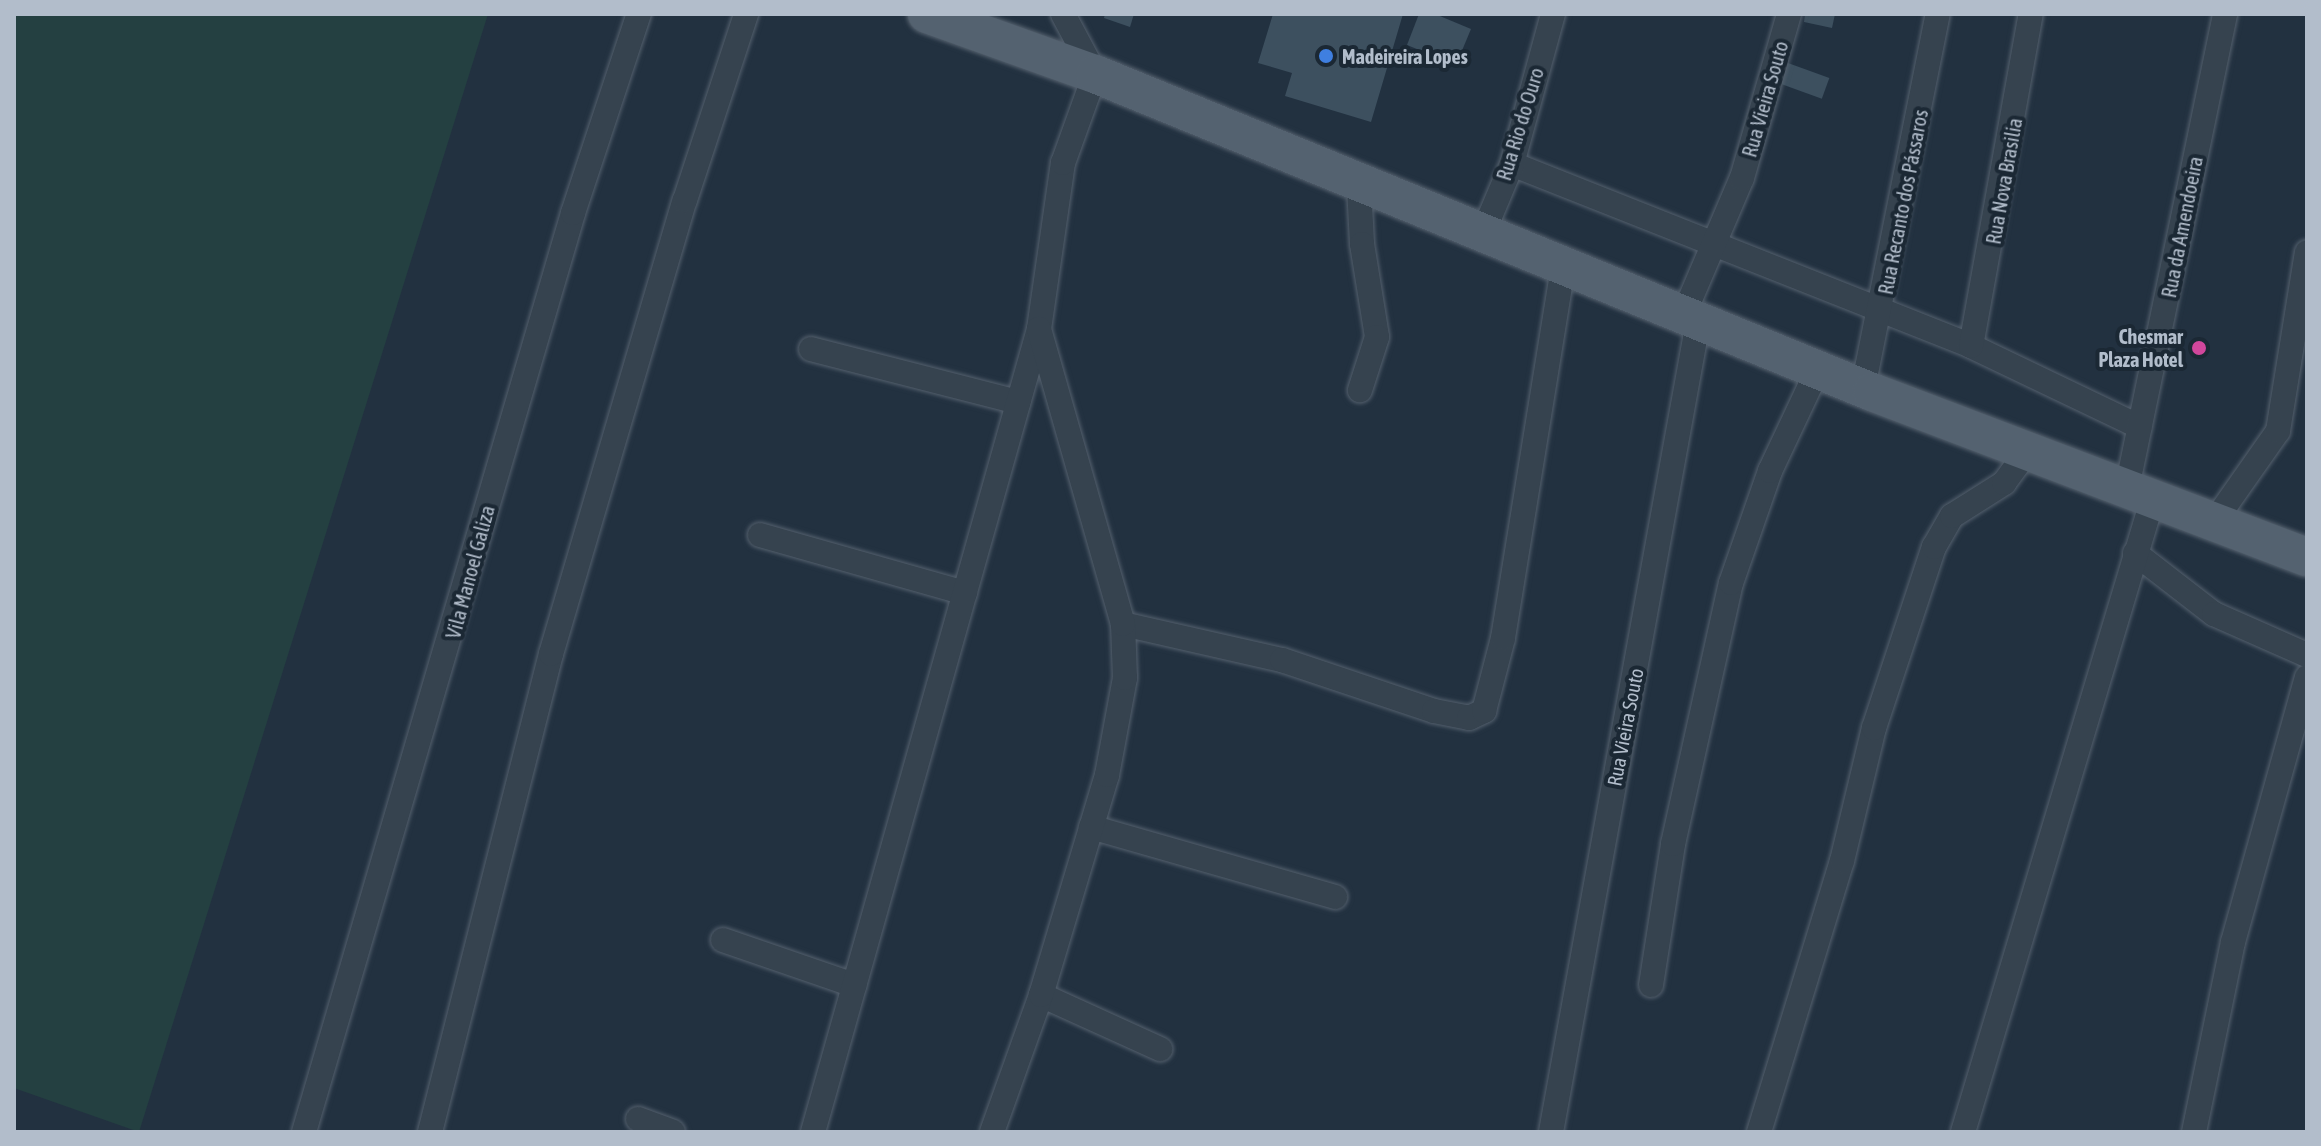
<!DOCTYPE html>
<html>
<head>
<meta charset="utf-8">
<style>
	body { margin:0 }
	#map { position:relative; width:2321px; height:1146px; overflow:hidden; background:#223140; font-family:"Asap Condensed",sans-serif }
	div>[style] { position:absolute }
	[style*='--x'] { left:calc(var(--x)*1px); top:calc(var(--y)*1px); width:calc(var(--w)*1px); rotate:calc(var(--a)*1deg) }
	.green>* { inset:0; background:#244041 }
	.building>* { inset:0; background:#3d505f; transform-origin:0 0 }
	.roads { filter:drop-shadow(0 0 2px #54606d) drop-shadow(0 0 2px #54606d) }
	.street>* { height:24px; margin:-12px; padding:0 12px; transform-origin:12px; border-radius:12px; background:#36434f }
	.primary>* { height:38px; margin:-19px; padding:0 19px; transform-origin:19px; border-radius:19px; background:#546270 }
	.dots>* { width:22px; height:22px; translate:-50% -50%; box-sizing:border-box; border:4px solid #1b2834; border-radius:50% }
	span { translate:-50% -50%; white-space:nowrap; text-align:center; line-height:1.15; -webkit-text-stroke:8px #1b2834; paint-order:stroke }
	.poi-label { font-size:20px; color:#b2bdcb; font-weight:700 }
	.left { translate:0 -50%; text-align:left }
	.right { translate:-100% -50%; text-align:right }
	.street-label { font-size:20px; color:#b2bdcb }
	.frame { position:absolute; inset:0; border:16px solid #b2bdcb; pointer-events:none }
</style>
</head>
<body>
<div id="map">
	<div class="green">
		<i style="clip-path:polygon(14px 14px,488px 14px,139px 1132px,14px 1088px)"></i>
	</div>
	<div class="building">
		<i style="clip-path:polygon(1105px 14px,1134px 14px,1130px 27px,1104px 18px)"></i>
		<i style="clip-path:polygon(1273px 14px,1403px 14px,1371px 122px,1285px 96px,1292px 73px,1258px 63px)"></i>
		<i style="clip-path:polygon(1419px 14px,1435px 14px,1471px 29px,1456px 65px,1407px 45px)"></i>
		<i style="clip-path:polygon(1805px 14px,1835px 14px,1832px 28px,1804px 22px)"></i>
		<i style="left:1788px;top:63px;width:44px;height:22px;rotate:20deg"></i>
	</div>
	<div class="roads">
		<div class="street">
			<i style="--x:1512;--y:164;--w:494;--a:21.6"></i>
			<i style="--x:1971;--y:346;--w:187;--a:25.6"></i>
			<i style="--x:1359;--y:186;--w:58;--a:87"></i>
			<i style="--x:1362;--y:244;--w:94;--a:80.8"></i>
			<i style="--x:1377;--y:337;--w:56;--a:107.8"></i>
			<i style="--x:1483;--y:233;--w:75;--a:-67.2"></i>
			<i style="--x:1512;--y:164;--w:156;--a:-74.7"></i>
			<i style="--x:1683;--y:316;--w:150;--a:-66.9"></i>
			<i style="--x:1742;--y:178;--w:171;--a:-74"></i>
			<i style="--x:1971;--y:346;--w:337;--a:-79.8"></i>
			<i style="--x:811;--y:349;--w:214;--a:14.4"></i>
			<i style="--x:1863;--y:388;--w:381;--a:-78.7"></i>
			<i style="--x:2127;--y:488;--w:484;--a:-78.3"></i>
			<i style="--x:2214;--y:522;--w:111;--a:-54.9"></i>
			<i style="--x:2278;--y:431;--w:181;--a:-80.8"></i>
			<i style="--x:760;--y:535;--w:213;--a:15.8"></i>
			<i style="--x:2135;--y:553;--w:100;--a:37.7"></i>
			<i style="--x:2214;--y:614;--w:102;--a:23.8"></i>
			<i style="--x:1123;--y:624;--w:163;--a:12.8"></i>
			<i style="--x:1282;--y:660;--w:160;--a:18.5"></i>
			<i style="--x:1434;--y:711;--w:36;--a:11"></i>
			<i style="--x:1469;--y:718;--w:17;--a:-25"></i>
			<i style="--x:1484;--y:711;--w:75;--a:-75.4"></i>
			<i style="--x:1503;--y:638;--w:377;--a:-80.8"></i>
			<i style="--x:1091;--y:827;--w:254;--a:16"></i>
			<i style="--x:723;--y:940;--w:139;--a:19"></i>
			<i style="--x:1651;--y:985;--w:143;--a:-81.1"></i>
			<i style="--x:1673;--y:844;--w:267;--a:-77.5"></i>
			<i style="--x:1731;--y:583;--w:119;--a:-70.8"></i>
			<i style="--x:1770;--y:471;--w:113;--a:-64.8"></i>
			<i style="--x:1041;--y:995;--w:131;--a:24.4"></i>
			<i style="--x:638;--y:1119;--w:37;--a:20"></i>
			<i style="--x:304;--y:1132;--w:958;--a:-73.68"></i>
			<i style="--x:573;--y:213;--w:210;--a:-71.7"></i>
			<i style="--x:430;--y:1132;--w:493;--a:-75.8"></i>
			<i style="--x:551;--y:654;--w:473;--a:-73.6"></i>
			<i style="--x:685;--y:200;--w:196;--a:-71.8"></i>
			<i style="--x:813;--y:1132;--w:834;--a:-74.28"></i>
			<i style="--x:1039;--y:329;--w:168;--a:-81.8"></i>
			<i style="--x:1063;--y:163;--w:95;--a:-70.2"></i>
			<i style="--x:1095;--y:74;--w:68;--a:-118.1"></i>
			<i style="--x:992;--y:1132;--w:145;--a:-70.3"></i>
			<i style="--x:1041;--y:995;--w:230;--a:-73.3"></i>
			<i style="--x:1107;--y:775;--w:99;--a:-79.5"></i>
			<i style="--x:1125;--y:678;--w:54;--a:-92.1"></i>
			<i style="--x:1123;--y:624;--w:307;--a:-105.9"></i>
			<i style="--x:1551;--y:1132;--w:823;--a:-79.71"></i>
			<i style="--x:1759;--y:1132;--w:283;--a:-73"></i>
			<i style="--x:1842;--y:861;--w:137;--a:-76.5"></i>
			<i style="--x:1874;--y:728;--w:191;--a:-71.7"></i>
			<i style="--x:1934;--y:547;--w:36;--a:-60"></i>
			<i style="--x:1952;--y:516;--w:62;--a:-32.4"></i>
			<i style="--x:2004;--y:483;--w:42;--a:-53.7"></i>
			<i style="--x:1963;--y:1132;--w:662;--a:-73.32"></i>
			<i style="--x:2194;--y:1132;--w:194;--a:-78.4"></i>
			<i style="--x:2233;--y:942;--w:275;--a:-74.4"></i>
		</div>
		<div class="primary">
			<i style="--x:927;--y:14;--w:178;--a:19.7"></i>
			<i style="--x:1095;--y:74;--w:840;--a:22.26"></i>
			<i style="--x:1872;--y:392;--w:465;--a:20.8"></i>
		</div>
	</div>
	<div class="dots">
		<i style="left:1326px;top:56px;background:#3f7fe0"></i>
		<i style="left:2199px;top:348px;background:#d1479c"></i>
	</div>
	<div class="poi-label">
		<span class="left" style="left:1342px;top:56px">Madeireira Lopes</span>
		<span class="right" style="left:2183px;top:348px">Chesmar<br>Plaza Hotel</span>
	</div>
	<div class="street-label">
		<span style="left:1765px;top:99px;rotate:-74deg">Rua Vieira Souto</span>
		<span style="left:1520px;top:124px;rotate:-73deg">Rua Rio do Ouro</span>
		<span style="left:2004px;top:181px;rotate:-80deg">Rua Nova Brasilia</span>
		<span style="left:1903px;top:202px;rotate:-79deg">Rua Recanto dos Pássaros</span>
		<span style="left:2182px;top:227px;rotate:-79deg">Rua da Amendoeira</span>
		<span style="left:470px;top:572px;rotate:-75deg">Vila Manoel Galiza</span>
		<span style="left:1625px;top:727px;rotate:-79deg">Rua Vieira Souto</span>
	</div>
	<div class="frame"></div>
</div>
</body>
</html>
